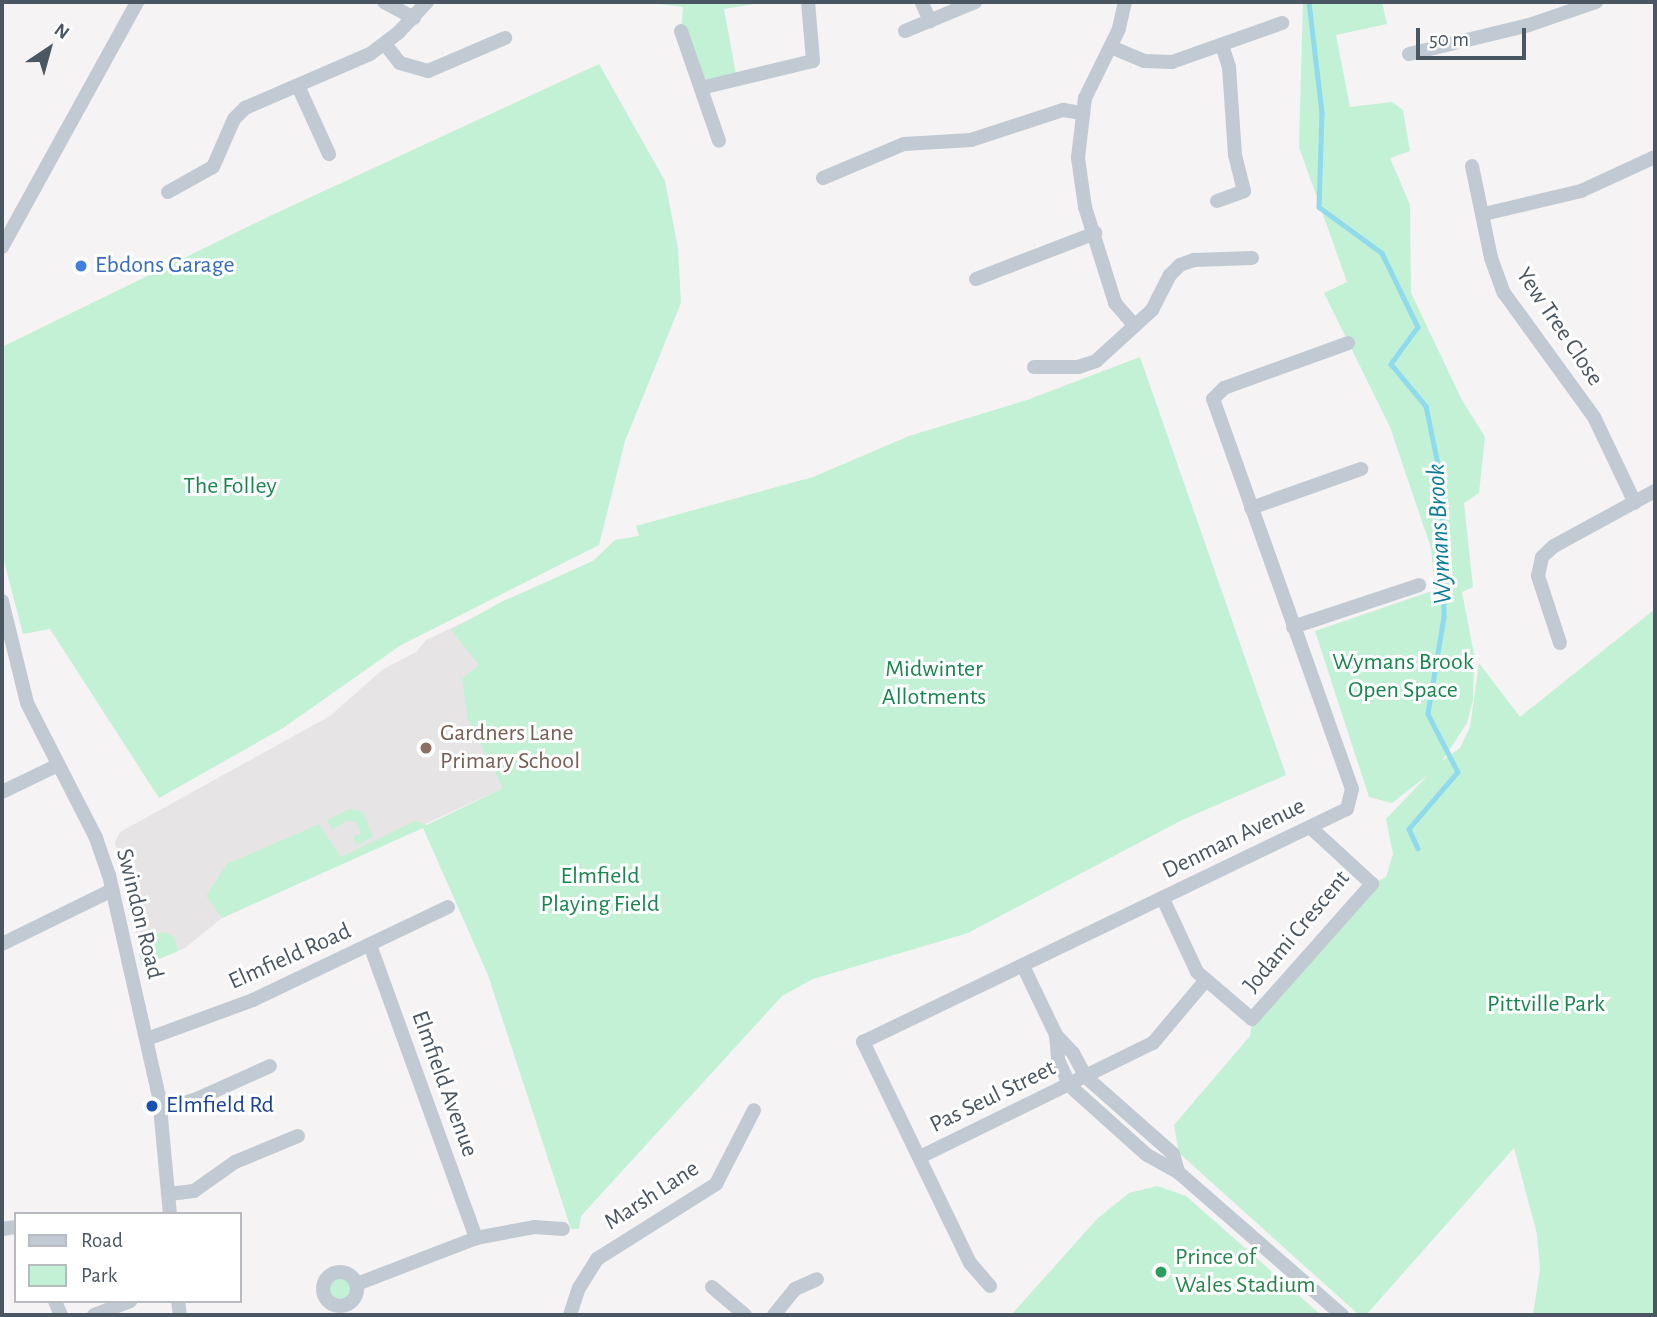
<!DOCTYPE html>
<html>
<head>
<meta charset="utf-8">
<style>
	body { margin:0 }
	#map { position:relative; width:1657px; height:1317px; overflow:hidden; background:#f5f3f3; font-family:"Alegreya Sans",sans-serif }
	div>[style] { position:absolute }
	[style*='--x'] { left:calc(var(--x)*1px); top:calc(var(--y)*1px); width:calc(var(--w)*1px); rotate:calc(var(--a)*1deg) }
	.education>* { inset:0; background:#e6e4e5 }
	.green>* { inset:0; background:#c3f1d5 }
	.round { border-radius:50% }
	.stream>* { height:4.5px; margin:-2.25px; padding:0 2.25px; transform-origin:2.25px; border-radius:2.25px; background:#90daee }
	.minor>* { height:14px; margin:-7px; padding:0 7px; transform-origin:7px; border-radius:7px; background:#c1cad2 }
	.minor>.ring { margin:-7px; padding:0; box-sizing:content-box; background:none; border:14px solid #c1cad2; border-radius:50% }
	.dots>* { width:19px; height:19px; translate:-50% -50%; box-sizing:border-box; border:4px solid #fff; border-radius:50% }
	span { translate:-50% -50%; white-space:nowrap; text-align:center; line-height:1.15; -webkit-text-stroke:6px #fff; paint-order:stroke }
	.shop-label { font-size:24px; color:#366cbe }
	.left { translate:0 -50%; text-align:left }
	.street-label { font-size:24px; color:#4a5661 }
	.park-label { font-size:24px; color:#17864f }
	.education-label { font-size:24px; color:#785e54 }
	.transit-label { font-size:24px; color:#164399 }
	.leisure-label { font-size:24px; color:#27864d }
	.water-label { font-size:26px; color:#0c7c9b; font-style:italic }
	.frame { position:absolute; inset:0; border:4px solid #4a5661; pointer-events:none }
	.legend { position:absolute; left:14px; top:1212px; width:228px; height:91px; box-sizing:border-box; background:#fff; border:2px solid #b7bbc0; margin:0; padding:9px 12px; list-style:none; font-size:21px; color:#4a5661 }
	.legend li { display:flex; align-items:center; gap:14px; height:35px }
	.legend b { width:35px; border:2px solid #b7bbc0 }
	.north { position:absolute; left:14px; top:14px; width:70px; height:70px; -webkit-text-stroke:5px #fff; paint-order:stroke; rotate:36deg; font-size:19px; font-weight:700; line-height:28px; text-align:center; color:#4a5661 }
	.north::after { content:''; display:block; margin:auto; width:24px; height:32px; background:#4a5661; clip-path:polygon(50% 0,100% 100%,50% 72%,0 100%) }
	.scale { position:absolute; left:1416px; top:28px; width:110px; height:32px; box-sizing:border-box; border:4px solid #4a5661; border-top:0; padding-left:9px; font-size:21px; line-height:24px; white-space:nowrap; color:#4a5661; -webkit-text-stroke:5px #fff; paint-order:stroke }
</style>
</head>
<body>
<div id="map">
	<div class="education">
		<i style="clip-path:polygon(609px 548px,503px 788px,222px 918px,185px 948px,142px 966px,115px 842px,120px 832px,330px 716px,382px 670px,416px 652px,426px 640px,593px 561px)"></i>
	</div>
	<div class="green">
		<i style="clip-path:polygon(643px 2px,767px 2px,724px 9px,737px 79px,701px 88px,681px 31px,683px 7px)"></i>
		<i style="clip-path:polygon(1303px 2px,1382px 2px,1387px 24px,1336px 35px,1350px 107px,1392px 102px,1403px 110px,1410px 151px,1390px 158px,1410px 205px,1411px 293px,1462px 400px,1485px 437px,1479px 493px,1464px 503px,1473px 587px,1462px 592px,1474px 654px,1473px 700px,1467px 723px,1442px 761px,1460px 748px,1470px 727px,1479px 663px,1520px 717px,1655px 609px,1655px 1315px,1533px 1315px,1540px 1269px,1537px 1234px,1514px 1148px,1366px 1315px,1359px 1315px,1179px 1153px,1174px 1125px,1250px 1036px,1252px 1019px,1372px 884px,1386px 877px,1393px 854px,1386px 819px,1428px 775px,1392px 803px,1369px 797px,1315px 631px,1435px 590px,1431px 548px,1390px 427px,1324px 293px,1347px 282px,1299px 147px)"></i>
		<i style="clip-path:polygon(599px 64px,665px 181px,678px 248px,681px 303px,625px 441px,599px 545px,401px 645px,283px 728px,159px 798px,50px 629px,23px 634px,2px 553px,2px 347px,272px 215px)"></i>
		<i style="clip-path:polygon(1140px 357px,1286px 775px,1182px 820px,968px 933px,813px 979px,782px 996px,581px 1216px,579px 1229px,571px 1229px,488px 975px,423px 828px,222px 918px,206px 896px,227px 864px,319px 824px,341px 857px,415px 821px,427px 825px,503px 788px,468px 720px,462px 679px,479px 665px,451px 630px,501px 602px,593px 561px,615px 540px,639px 536px,636px 526px,813px 477px,909px 436px,1027px 400px)"></i>
		<i style="clip-path:polygon(349px 809px,363px 812px,373px 837px,357px 845px,353px 837px,361px 833px,356px 822px,347px 820px,332px 830px,327px 820px)"></i>
		<i style="clip-path:polygon(164px 932px,174px 937px,178px 951px,142px 966px,137px 939px)"></i>
		<i style="clip-path:polygon(1157px 1186px,1186px 1196px,1321px 1315px,1011px 1315px,1097px 1219px,1129px 1193px)"></i>
		<i class="round" style="left:325px;top:1275px;width:30px;height:30px"></i>
	</div>
	<div class="stream">
		<i style="--x:1309;--y:2;--w:112;--a:83.3"></i>
		<i style="--x:1322;--y:113;--w:94;--a:91.8"></i>
		<i style="--x:1319;--y:207;--w:78;--a:36.1"></i>
		<i style="--x:1382;--y:253;--w:82;--a:64.1"></i>
		<i style="--x:1418;--y:327;--w:46;--a:126.1"></i>
		<i style="--x:1391;--y:364;--w:55;--a:50.2"></i>
		<i style="--x:1426;--y:406;--w:79;--a:78.3"></i>
		<i style="--x:1442;--y:483;--w:134;--a:89.1"></i>
		<i style="--x:1444;--y:617;--w:98;--a:99.4"></i>
		<i style="--x:1428;--y:714;--w:65;--a:62.7"></i>
		<i style="--x:1458;--y:772;--w:75;--a:130.7"></i>
		<i style="--x:1409;--y:829;--w:21;--a:65"></i>
	</div>
	<div class="minor">
		<i style="--x:384;--y:2;--w:34;--a:28"></i>
		<i style="--x:1125;--y:2;--w:28;--a:103"></i>
		<i style="--x:1119;--y:29;--w:77;--a:116.2"></i>
		<i style="--x:1085;--y:98;--w:60;--a:96.7"></i>
		<i style="--x:1078;--y:158;--w:49;--a:81.9"></i>
		<i style="--x:1085;--y:207;--w:101;--a:72.6"></i>
		<i style="--x:1115;--y:303;--w:30;--a:49"></i>
		<i style="--x:922;--y:3;--w:20;--a:66"></i>
		<i style="--x:681;--y:31;--w:116;--a:70.9"></i>
		<i style="--x:905;--y:31;--w:76;--a:-22.5"></i>
		<i style="--x:385;--y:44;--w:24;--a:52"></i>
		<i style="--x:400;--y:63;--w:29;--a:16"></i>
		<i style="--x:428;--y:71;--w:84;--a:-23.2"></i>
		<i style="--x:1111;--y:47;--w:36;--a:23"></i>
		<i style="--x:1144;--y:61;--w:28;--a:2"></i>
		<i style="--x:1172;--y:62;--w:117;--a:-19.5"></i>
		<i style="--x:1409;--y:54;--w:123;--a:-13.6"></i>
		<i style="--x:1529;--y:25;--w:71;--a:-18.9"></i>
		<i style="--x:298;--y:86;--w:75;--a:65.5"></i>
		<i style="--x:701;--y:88;--w:115;--a:-13.6"></i>
		<i style="--x:813;--y:61;--w:59;--a:-94.8"></i>
		<i style="--x:1472;--y:166;--w:94;--a:78.3"></i>
		<i style="--x:1491;--y:258;--w:37;--a:70"></i>
		<i style="--x:1504;--y:293;--w:153;--a:54"></i>
		<i style="--x:1594;--y:417;--w:95;--a:64.5"></i>
		<i style="--x:823;--y:178;--w:88;--a:-22.8"></i>
		<i style="--x:904;--y:144;--w:67;--a:-3.4"></i>
		<i style="--x:971;--y:140;--w:97;--a:-18.1"></i>
		<i style="--x:1063;--y:110;--w:18;--a:9"></i>
		<i style="--x:168;--y:192;--w:51;--a:-29.1"></i>
		<i style="--x:213;--y:167;--w:52;--a:-66.4"></i>
		<i style="--x:234;--y:119;--w:16;--a:-45"></i>
		<i style="--x:245;--y:108;--w:136;--a:-23.4"></i>
		<i style="--x:370;--y:54;--w:36;--a:-37"></i>
		<i style="--x:399;--y:32;--w:41;--a:-47"></i>
		<i style="--x:1217;--y:201;--w:29;--a:-20"></i>
		<i style="--x:1244;--y:191;--w:37;--a:-104"></i>
		<i style="--x:1235;--y:155;--w:88;--a:-93.9"></i>
		<i style="--x:1229;--y:67;--w:23;--a:-108"></i>
		<i style="--x:1484;--y:214;--w:100;--a:-13.3"></i>
		<i style="--x:1581;--y:191;--w:81;--a:-24.7"></i>
		<i style="--x:2;--y:247;--w:280;--a:-61.1"></i>
		<i style="--x:976;--y:279;--w:128;--a:-21.1"></i>
		<i style="--x:1034;--y:367;--w:44;--a:0"></i>
		<i style="--x:1078;--y:367;--w:19;--a:-18"></i>
		<i style="--x:1096;--y:361;--w:76;--a:-42.3"></i>
		<i style="--x:1152;--y:310;--w:39;--a:-63"></i>
		<i style="--x:1170;--y:275;--w:14;--a:-45"></i>
		<i style="--x:1180;--y:265;--w:15;--a:-20"></i>
		<i style="--x:1194;--y:260;--w:58;--a:-2"></i>
		<i style="--x:1251;--y:508;--w:117;--a:-19.5"></i>
		<i style="--x:2;--y:601;--w:105;--a:76.2"></i>
		<i style="--x:27;--y:703;--w:152;--a:62.9"></i>
		<i style="--x:96;--y:838;--w:39;--a:71"></i>
		<i style="--x:109;--y:875;--w:227;--a:77.3"></i>
		<i style="--x:159;--y:1096;--w:119;--a:84.7"></i>
		<i style="--x:1293;--y:627;--w:133;--a:-18.4"></i>
		<i style="--x:1560;--y:643;--w:71;--a:-108.2"></i>
		<i style="--x:1538;--y:576;--w:19;--a:-78"></i>
		<i style="--x:1542;--y:557;--w:16;--a:-43"></i>
		<i style="--x:1554;--y:546;--w:115;--a:-28.6"></i>
		<i style="--x:2;--y:792;--w:60;--a:-25.7"></i>
		<i style="--x:1163;--y:899;--w:81;--a:65"></i>
		<i style="--x:1197;--y:972;--w:72;--a:40.5"></i>
		<i style="--x:1252;--y:1019;--w:181;--a:-48.4"></i>
		<i style="--x:1372;--y:884;--w:84;--a:-137.4"></i>
		<i style="--x:2;--y:944;--w:123;--a:-26.1"></i>
		<i style="--x:370;--y:945;--w:312;--a:70.1"></i>
		<i style="--x:1023;--y:966;--w:76;--a:64.4"></i>
		<i style="--x:1056;--y:1035;--w:25;--a:47"></i>
		<i style="--x:1073;--y:1053;--w:27;--a:62"></i>
		<i style="--x:1086;--y:1077;--w:116;--a:41.5"></i>
		<i style="--x:1173;--y:1154;--w:19;--a:74"></i>
		<i style="--x:1056;--y:1035;--w:25;--a:85"></i>
		<i style="--x:1058;--y:1060;--w:29;--a:65"></i>
		<i style="--x:1070;--y:1086;--w:103;--a:41.9"></i>
		<i style="--x:1147;--y:1155;--w:35;--a:29"></i>
		<i style="--x:1178;--y:1172;--w:218;--a:41.1"></i>
		<i style="--x:147;--y:1039;--w:113;--a:-20.2"></i>
		<i style="--x:253;--y:1000;--w:216;--a:-25.5"></i>
		<i style="--x:161;--y:1110;--w:38;--a:-17"></i>
		<i style="--x:197;--y:1099;--w:80;--a:-24.3"></i>
		<i style="--x:920;--y:1157;--w:259;--a:-26.1"></i>
		<i style="--x:1153;--y:1043;--w:81;--a:-50"></i>
		<i style="--x:169;--y:1194;--w:25;--a:-7"></i>
		<i style="--x:194;--y:1191;--w:50;--a:-35.3"></i>
		<i style="--x:235;--y:1162;--w:68;--a:-22.4"></i>
		<i style="--x:2;--y:1229;--w:14;--a:-8"></i>
		<i class="ring" style="left:323px;top:1272px;width:20px;height:20px"></i>
		<i style="--x:357;--y:1284;--w:128;--a:-21.1"></i>
		<i style="--x:476;--y:1238;--w:59;--a:-10.7"></i>
		<i style="--x:534;--y:1227;--w:29;--a:4"></i>
		<i style="--x:990;--y:1286;--w:30;--a:-131"></i>
		<i style="--x:970;--y:1263;--w:246;--a:-115.8"></i>
		<i style="--x:863;--y:1042;--w:537;--a:-25.71"></i>
		<i style="--x:1347;--y:809;--w:21;--a:-76"></i>
		<i style="--x:1352;--y:789;--w:414;--a:-109.6"></i>
		<i style="--x:1213;--y:399;--w:16;--a:-45"></i>
		<i style="--x:1224;--y:388;--w:132;--a:-19.9"></i>
		<i style="--x:712;--y:1287;--w:43;--a:40.3"></i>
		<i style="--x:55;--y:1301;--w:15;--a:67"></i>
		<i style="--x:178;--y:1301;--w:14;--a:82"></i>
		<i style="--x:94;--y:1315;--w:39;--a:-21"></i>
		<i style="--x:570;--y:1315;--w:28;--a:-72"></i>
		<i style="--x:579;--y:1288;--w:34;--a:-58"></i>
		<i style="--x:597;--y:1259;--w:141;--a:-32.2"></i>
		<i style="--x:716;--y:1184;--w:83;--a:-62.8"></i>
		<i style="--x:774;--y:1315;--w:33;--a:-51"></i>
		<i style="--x:795;--y:1289;--w:24;--a:-24"></i>
	</div>
	<div class="dots">
		<i style="left:81px;top:266px;background:#3f7fe0"></i>
		<i style="left:426px;top:748px;background:#8d6e63"></i>
		<i style="left:152px;top:1106px;background:#1a4fb4"></i>
		<i style="left:1161px;top:1272px;background:#2e9e5b"></i>
	</div>
	<div class="shop-label">
		<span class="left" style="left:95px;top:266px">Ebdons Garage</span>
	</div>
	<div class="street-label">
		<span style="left:1559px;top:327px;rotate:56deg">Yew Tree Close</span>
		<span style="left:1234px;top:839px;rotate:-26deg">Denman Avenue</span>
		<span style="left:139px;top:914px;rotate:76deg">Swindon Road</span>
		<span style="left:1297px;top:932px;rotate:-50deg">Jodami Crescent</span>
		<span style="left:290px;top:957px;rotate:-24deg">Elmfield Road</span>
		<span style="left:444px;top:1084px;rotate:70deg">Elmfield Avenue</span>
		<span style="left:993px;top:1097px;rotate:-26deg">Pas Seul Street</span>
		<span style="left:652px;top:1196px;rotate:-33deg">Marsh Lane</span>
	</div>
	<div class="park-label">
		<span style="left:230px;top:487px">The Folley</span>
		<span style="left:1403px;top:677px">Wymans Brook<br>Open Space</span>
		<span style="left:934px;top:684px">Midwinter<br>Allotments</span>
		<span style="left:600px;top:891px">Elmfield<br>Playing Field</span>
		<span style="left:1546px;top:1005px">Pittville Park</span>
	</div>
	<div class="education-label">
		<span class="left" style="left:440px;top:748px">Gardners Lane<br>Primary School</span>
	</div>
	<div class="transit-label">
		<span class="left" style="left:166px;top:1106px">Elmfield Rd</span>
	</div>
	<div class="leisure-label">
		<span class="left" style="left:1175px;top:1272px">Prince of<br>Wales Stadium</span>
	</div>
	<div class="water-label">
		<span style="left:1440px;top:534px;rotate:-93deg">Wymans Brook</span>
	</div>
	<div class="frame"></div>
	<ul class="legend">
	<li><b style="height:9px;background:#c1cad2"></b>Road</li>
	<li><b style="height:19px;background:#c3f1d5"></b>Park</li>
	</ul>
	<div class="north">N</div>
	<div class="scale">50 m</div>
</div>
</body>
</html>
